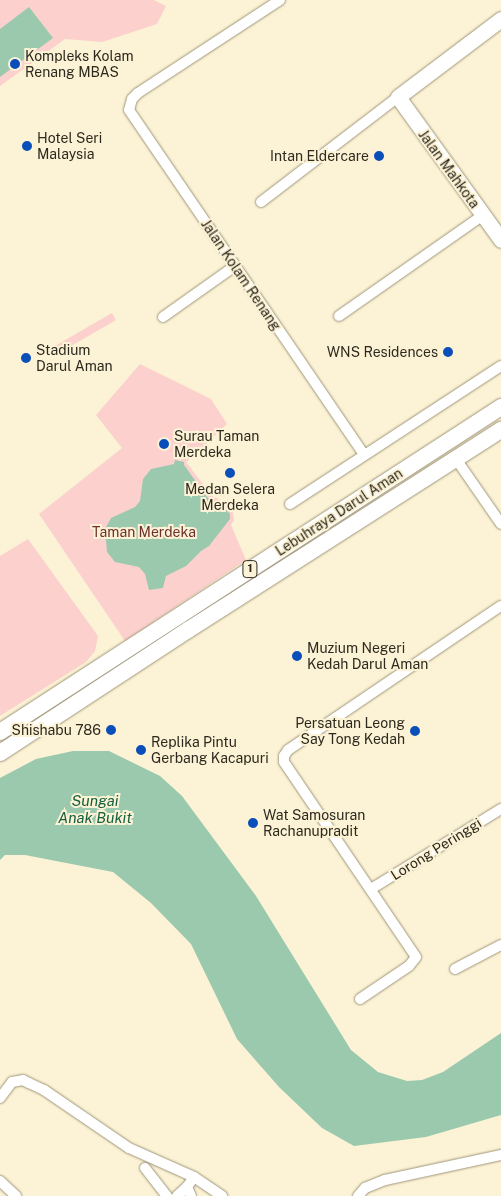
<!DOCTYPE html>
<html>
<head>
<meta charset="utf-8">
<style>
	body { margin:0 }
	#map { position:relative; width:501px; height:1196px; overflow:hidden; background:#fcf2d5; font-family:"Public Sans",sans-serif }
	div>[style] { position:absolute }
	[style*='--x'] { left:calc(var(--x)*1px); top:calc(var(--y)*1px); width:calc(var(--w)*1px); rotate:calc(var(--a)*1deg) }
	.green>* { inset:0; background:#fbd0cd; transform-origin:0 0 }
	.water>* { inset:0; background:#9bc9ae }
	.roads { filter:drop-shadow(0 0 1px #9f967b) drop-shadow(0 0 1px #9f967b) }
	.street>* { height:10px; margin:-5px; padding:0 5px; transform-origin:5px; border-radius:5px; background:#fff }
	.secondary>* { height:15px; margin:-7.5px; padding:0 7.5px; transform-origin:7.5px; border-radius:7.5px; background:#fff }
	.primary>* { height:16px; margin:-8px; padding:0 8px; transform-origin:8px; border-radius:8px; background:#fff }
	.dots>* { width:14px; height:14px; translate:-50% -50%; box-sizing:border-box; border:2px solid #fcf2d5; border-radius:50% }
	span { translate:-50% -50%; white-space:nowrap; text-align:center; line-height:1.15; -webkit-text-stroke:4px #fcf2d5; paint-order:stroke }
	.shield-label span { padding:1px 4px; background:#fcf2d5; border:1px solid; border-radius:4px; -webkit-text-stroke-width:0 }
	.shield-label { font-size:12px; color:#2d291e; font-weight:700 }
	.poi-label { font-size:14px; color:#2d291e }
	.left { translate:0 -50%; text-align:left }
	.right { translate:-100% -50%; text-align:right }
	.street-label { font-size:14px; color:#2d291e }
	.park-label { font-size:14px; color:#6f2f2e }
	.water-label { font-size:15px; color:#14603e; font-style:italic }
</style>
</head>
<body>
<div id="map">
	<div class="green">
		<i style="clip-path:polygon(0 0,154px 0,166px 6px,157px 24px,102px 42px,65px 39px,0 86px)"></i>
		<i style="left:112px;top:313px;width:8px;height:70px;rotate:60deg"></i>
		<i style="clip-path:polygon(140px 364px,211px 399px,227px 424px,186px 462px,212px 496px,220px 500px,233px 513px,234px 520px,231px 525px,246px 560px,125px 641px,39px 514px,122px 448px,96px 415px)"></i>
		<i style="clip-path:polygon(28px 539px,98px 636px,95px 651px,86px 662px,0 716px,0 556px)"></i>
	</div>
	<div class="water">
		<i style="clip-path:polygon(29px 7px,53px 38px,0 77px,0 29px)"></i>
		<i style="clip-path:polygon(175px 460px,184px 462px,184px 465px,207px 497px,223px 507px,230px 514px,230px 519px,209px 546px,201px 551px,186px 566px,166px 576px,163px 588px,149px 590px,145px 574px,139px 567px,115px 562px,107px 552px,105px 529px,111px 518px,135px 507px,140px 501px,143px 479px,151px 469px,174px 464px)"></i>
		<i style="clip-path:polygon(73px 751px,109px 751px,160px 776px,182px 796px,256px 896px,351px 1050px,378px 1072px,407px 1081px,422px 1080px,443px 1072px,501px 1033px,501px 1115px,426px 1137px,354px 1146px,322px 1128px,279px 1087px,237px 1039px,191px 944px,151px 903px,113px 872px,25px 855px,5px 855px,0 860px,0 778px,36px 759px)"></i>
	</div>
	<div class="roads">
		<div class="street">
			<i style="--x:280;--y:0;--w:170;--a:146.8"></i>
			<i style="--x:138;--y:93;--w:8;--a:135"></i>
			<i style="--x:132;--y:99;--w:11;--a:105"></i>
			<i style="--x:129;--y:110;--w:417;--a:55.7"></i>
			<i style="--x:261;--y:202;--w:173;--a:-37.5"></i>
			<i style="--x:339;--y:316;--w:176;--a:-35"></i>
			<i style="--x:163;--y:317;--w:88;--a:-35.3"></i>
			<i style="--x:456;--y:459;--w:79;--a:55.3"></i>
			<i style="--x:290;--y:504;--w:252;--a:-33.2"></i>
			<i style="--x:371;--y:889;--w:153;--a:-31.6"></i>
			<i style="--x:455;--y:969;--w:52;--a:-27.6"></i>
			<i style="--x:360;--y:999;--w:59;--a:-34"></i>
			<i style="--x:409;--y:966;--w:11;--a:-52"></i>
			<i style="--x:416;--y:957;--w:235;--a:-124.1"></i>
			<i style="--x:284;--y:762;--w:6;--a:-90"></i>
			<i style="--x:284;--y:756;--w:7;--a:-56"></i>
			<i style="--x:288;--y:750;--w:257;--a:-34.1"></i>
			<i style="--x:0;--y:1098;--w:20;--a:-53"></i>
			<i style="--x:12;--y:1082;--w:11;--a:-10"></i>
			<i style="--x:23;--y:1080;--w:7;--a:27"></i>
			<i style="--x:29;--y:1083;--w:17;--a:25"></i>
			<i style="--x:44;--y:1090;--w:103;--a:34.3"></i>
			<i style="--x:129;--y:1148;--w:71;--a:24"></i>
			<i style="--x:194;--y:1177;--w:34;--a:34"></i>
			<i style="--x:145;--y:1168;--w:36;--a:52"></i>
			<i style="--x:0;--y:1181;--w:22;--a:43"></i>
			<i style="--x:177;--y:1196;--w:13;--a:-42"></i>
			<i style="--x:191;--y:1196;--w:10;--a:-114"></i>
			<i style="--x:187;--y:1187;--w:12;--a:-55"></i>
			<i style="--x:358;--y:1196;--w:11;--a:-49"></i>
			<i style="--x:365;--y:1188;--w:22;--a:-22"></i>
			<i style="--x:385;--y:1180;--w:119;--a:-12.2"></i>
		</div>
		<div class="secondary">
			<i style="--x:501;--y:19;--w:129;--a:142.9"></i>
			<i style="--x:398;--y:97;--w:176;--a:54.2"></i>
		</div>
		<div class="primary">
			<i style="--x:0;--y:732;--w:597;--a:-32.97"></i>
			<i style="--x:0;--y:753;--w:225;--a:-33.2"></i>
			<i style="--x:188;--y:630;--w:371;--a:-32.6"></i>
		</div>
	</div>
	<div class="dots">
		<i style="left:15px;top:64px;background:#094eb9"></i>
		<i style="left:27px;top:146px;background:#094eb9"></i>
		<i style="left:379px;top:156px;background:#094eb9"></i>
		<i style="left:448px;top:352px;background:#094eb9"></i>
		<i style="left:26px;top:358px;background:#094eb9"></i>
		<i style="left:164px;top:444px;background:#094eb9"></i>
		<i style="left:230px;top:473px;background:#094eb9"></i>
		<i style="left:297px;top:656px;background:#094eb9"></i>
		<i style="left:111px;top:730px;background:#094eb9"></i>
		<i style="left:415px;top:731px;background:#094eb9"></i>
		<i style="left:141px;top:750px;background:#094eb9"></i>
		<i style="left:253px;top:823px;background:#094eb9"></i>
	</div>
	<div class="shield-label">
		<span style="left:250px;top:569px">1</span>
	</div>
	<div class="poi-label">
		<span class="left" style="left:25px;top:64px">Kompleks Kolam<br>Renang MBAS</span>
		<span class="left" style="left:37px;top:146px">Hotel Seri<br>Malaysia</span>
		<span class="right" style="left:369px;top:156px">Intan Eldercare</span>
		<span class="left" style="left:36px;top:358px">Stadium<br>Darul Aman</span>
		<span class="right" style="left:438px;top:352px">WNS Residences</span>
		<span class="left" style="left:174px;top:444px">Surau Taman<br>Merdeka</span>
		<span style="left:230px;top:497px">Medan Selera<br>Merdeka</span>
		<span class="left" style="left:307px;top:656px">Muzium Negeri<br>Kedah Darul Aman</span>
		<span class="right" style="left:405px;top:731px">Persatuan Leong<br>Say Tong Kedah</span>
		<span class="right" style="left:101px;top:730px">Shishabu 786</span>
		<span class="left" style="left:151px;top:750px">Replika Pintu<br>Gerbang Kacapuri</span>
		<span class="left" style="left:263px;top:823px">Wat Samosuran<br>Rachanupradit</span>
	</div>
	<div class="street-label">
		<span style="left:449px;top:169px;rotate:54deg">Jalan Mahkota</span>
		<span style="left:241px;top:275px;rotate:56deg">Jalan Kolam Renang</span>
		<span style="left:339px;top:512px;rotate:-33deg">Lebuhraya Darul Aman</span>
		<span style="left:436px;top:849px;rotate:-32deg">Lorong Peringgi</span>
	</div>
	<div class="park-label">
		<span style="left:144px;top:532px">Taman Merdeka</span>
	</div>
	<div class="water-label">
		<span style="left:95px;top:809px">Sungai<br>Anak Bukit</span>
	</div>
</div>
</body>
</html>
